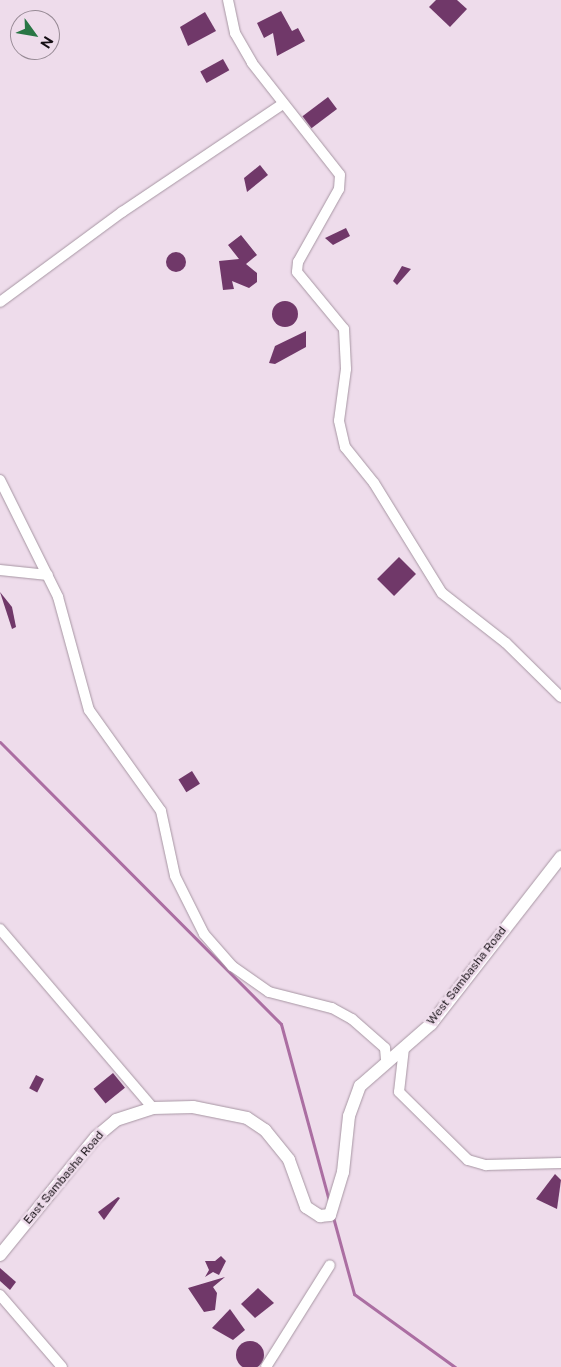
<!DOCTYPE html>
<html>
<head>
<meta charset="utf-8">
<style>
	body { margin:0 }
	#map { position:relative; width:561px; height:1367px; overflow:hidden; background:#eedceb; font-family:"Public Sans",sans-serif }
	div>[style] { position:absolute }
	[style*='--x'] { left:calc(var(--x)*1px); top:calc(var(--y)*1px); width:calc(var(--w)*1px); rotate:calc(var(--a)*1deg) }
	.stream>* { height:3px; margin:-1.5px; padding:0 1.5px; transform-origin:1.5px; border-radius:1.5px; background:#ab6ea2 }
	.building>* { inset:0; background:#703869; transform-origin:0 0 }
	.round { border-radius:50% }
	.roads { filter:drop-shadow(0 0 1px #a796a3) drop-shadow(0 0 1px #a796a3) }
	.minor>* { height:10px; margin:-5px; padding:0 5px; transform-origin:5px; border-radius:5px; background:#fff }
	.tertiary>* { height:12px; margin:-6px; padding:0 6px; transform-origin:6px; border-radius:6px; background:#fff }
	span { translate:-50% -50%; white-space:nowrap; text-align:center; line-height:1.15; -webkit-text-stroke:5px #eedceb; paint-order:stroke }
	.street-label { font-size:12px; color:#140e13 }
	.north { position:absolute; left:10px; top:10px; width:50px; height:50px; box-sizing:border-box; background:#eedceb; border:1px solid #978a95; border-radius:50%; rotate:122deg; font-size:14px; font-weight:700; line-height:20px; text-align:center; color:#140e13 }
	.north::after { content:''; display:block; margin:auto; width:18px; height:22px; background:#297645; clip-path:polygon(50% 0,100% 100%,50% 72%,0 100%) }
</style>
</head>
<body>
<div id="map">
	<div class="stream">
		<i style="--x:0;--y:742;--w:398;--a:45.1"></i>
		<i style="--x:281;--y:1024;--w:183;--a:74.8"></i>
		<i style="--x:333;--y:1217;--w:80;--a:74.7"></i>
		<i style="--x:354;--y:1294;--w:125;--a:35.9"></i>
	</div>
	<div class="building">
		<i style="clip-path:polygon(436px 0,457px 0,467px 9px,450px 27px,429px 7px)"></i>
		<i style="clip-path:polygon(281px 11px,292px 31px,298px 28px,305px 41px,277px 56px,273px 33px,264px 38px,257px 23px)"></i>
		<i style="clip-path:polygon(205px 12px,216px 31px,188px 46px,180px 27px)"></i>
		<i style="left:223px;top:59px;width:13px;height:26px;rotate:61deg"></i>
		<i style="left:328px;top:97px;width:15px;height:32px;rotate:53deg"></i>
		<i style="clip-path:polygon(260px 165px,268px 175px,247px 192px,244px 178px)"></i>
		<i style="clip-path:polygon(346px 228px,350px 236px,333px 245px,325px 238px)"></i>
		<i style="clip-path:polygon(241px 235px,257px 255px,246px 264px,257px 273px,257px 282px,249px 288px,232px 281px,234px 289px,223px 290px,219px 261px,239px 259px,228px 245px)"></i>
		<i class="round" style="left:166px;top:252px;width:20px;height:20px"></i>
		<i style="clip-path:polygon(402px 266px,411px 269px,397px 285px,393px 281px)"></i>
		<i class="round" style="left:272px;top:301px;width:26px;height:26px"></i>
		<i style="clip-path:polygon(306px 331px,306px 347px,275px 364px,269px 363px,275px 346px)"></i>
		<i style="left:399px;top:557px;width:24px;height:31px;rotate:45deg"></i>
		<i style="clip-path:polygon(0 592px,12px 607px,16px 627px,12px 629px)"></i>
		<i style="left:192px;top:771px;width:15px;height:16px;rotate:58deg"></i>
		<i style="left:113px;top:1073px;width:19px;height:25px;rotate:51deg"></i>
		<i style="left:36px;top:1075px;width:9px;height:15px;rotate:27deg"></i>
		<i style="clip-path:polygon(555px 1174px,561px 1180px,557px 1209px,536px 1199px)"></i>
		<i style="clip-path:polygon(118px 1197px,120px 1198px,104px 1220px,98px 1212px)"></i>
		<i style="clip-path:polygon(221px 1256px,226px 1261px,219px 1275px,213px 1272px,205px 1277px,209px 1270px,205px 1261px,215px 1261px)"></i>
		<i style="clip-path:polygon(0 1268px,16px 1282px,10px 1290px,0 1281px)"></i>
		<i style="clip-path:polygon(225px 1277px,213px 1287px,217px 1293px,215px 1310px,204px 1312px,188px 1288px)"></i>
		<i style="clip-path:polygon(258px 1288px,274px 1303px,255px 1318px,241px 1304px)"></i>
		<i style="clip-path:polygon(230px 1309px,245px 1330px,233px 1340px,212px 1328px)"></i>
		<i class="round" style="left:236px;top:1341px;width:28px;height:28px"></i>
	</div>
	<div class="roads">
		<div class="minor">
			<i style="--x:228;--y:0;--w:34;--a:78"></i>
			<i style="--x:235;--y:33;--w:34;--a:60"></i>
			<i style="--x:252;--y:63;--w:142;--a:51.8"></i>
			<i style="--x:340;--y:175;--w:14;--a:94"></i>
			<i style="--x:339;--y:189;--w:84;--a:119.3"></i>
			<i style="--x:298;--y:262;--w:10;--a:96"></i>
			<i style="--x:297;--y:272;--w:74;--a:50.5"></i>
			<i style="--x:344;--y:329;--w:40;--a:87.1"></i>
			<i style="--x:346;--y:369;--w:52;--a:97.7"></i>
			<i style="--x:339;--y:421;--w:27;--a:77"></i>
			<i style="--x:345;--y:447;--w:46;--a:51.1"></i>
			<i style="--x:374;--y:483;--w:129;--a:58.3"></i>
			<i style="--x:442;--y:593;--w:81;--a:38"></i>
			<i style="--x:506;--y:643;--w:77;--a:44.5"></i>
			<i style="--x:0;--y:302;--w:152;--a:-36.4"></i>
			<i style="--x:122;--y:212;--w:194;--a:-33.9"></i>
			<i style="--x:0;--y:480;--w:131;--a:63.6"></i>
			<i style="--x:58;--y:597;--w:117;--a:74.7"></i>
			<i style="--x:89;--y:710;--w:124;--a:54.5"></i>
			<i style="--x:161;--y:811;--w:66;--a:77.8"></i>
			<i style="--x:175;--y:876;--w:65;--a:63.4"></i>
			<i style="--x:204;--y:934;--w:43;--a:48.8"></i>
			<i style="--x:232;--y:966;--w:45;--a:35.1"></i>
			<i style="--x:269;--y:992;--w:65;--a:14.3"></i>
			<i style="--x:332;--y:1008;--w:23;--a:29"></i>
			<i style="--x:352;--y:1019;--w:44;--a:41.3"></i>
			<i style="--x:385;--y:1048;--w:11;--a:85"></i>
			<i style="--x:0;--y:570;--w:48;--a:5.9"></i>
			<i style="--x:0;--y:929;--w:235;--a:49.5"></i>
			<i style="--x:404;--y:1048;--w:44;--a:96.5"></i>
			<i style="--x:399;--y:1092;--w:97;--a:44.6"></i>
			<i style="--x:468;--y:1160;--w:19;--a:16"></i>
			<i style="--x:486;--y:1165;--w:75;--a:-1.5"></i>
			<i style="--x:0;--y:1295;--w:95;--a:49.3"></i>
			<i style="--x:266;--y:1367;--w:120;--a:-57.9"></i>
		</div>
		<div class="tertiary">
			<i style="--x:0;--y:1255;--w:152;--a:-50.9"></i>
			<i style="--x:96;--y:1137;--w:26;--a:-40"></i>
			<i style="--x:116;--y:1120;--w:39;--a:-18"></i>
			<i style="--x:153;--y:1108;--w:40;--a:-1.4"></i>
			<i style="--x:193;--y:1107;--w:55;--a:11.5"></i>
			<i style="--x:247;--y:1118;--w:22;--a:34"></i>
			<i style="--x:265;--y:1130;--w:38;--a:51"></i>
			<i style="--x:289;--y:1160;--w:50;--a:70.1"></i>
			<i style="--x:306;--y:1207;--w:17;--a:33"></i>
			<i style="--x:320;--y:1216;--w:10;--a:-6"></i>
			<i style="--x:330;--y:1215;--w:45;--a:-73.2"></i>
			<i style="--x:343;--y:1172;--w:56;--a:-83.9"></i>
			<i style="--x:349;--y:1116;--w:32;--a:-70"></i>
			<i style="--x:360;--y:1086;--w:94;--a:-41.1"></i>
			<i style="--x:431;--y:1024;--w:212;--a:-52.1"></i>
		</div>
	</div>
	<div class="street-label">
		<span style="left:467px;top:976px;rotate:-52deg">West Sambasha Road</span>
		<span style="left:64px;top:1178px;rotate:-50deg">East Sambasha Road</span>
	</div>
	<div class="north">N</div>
</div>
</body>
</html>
